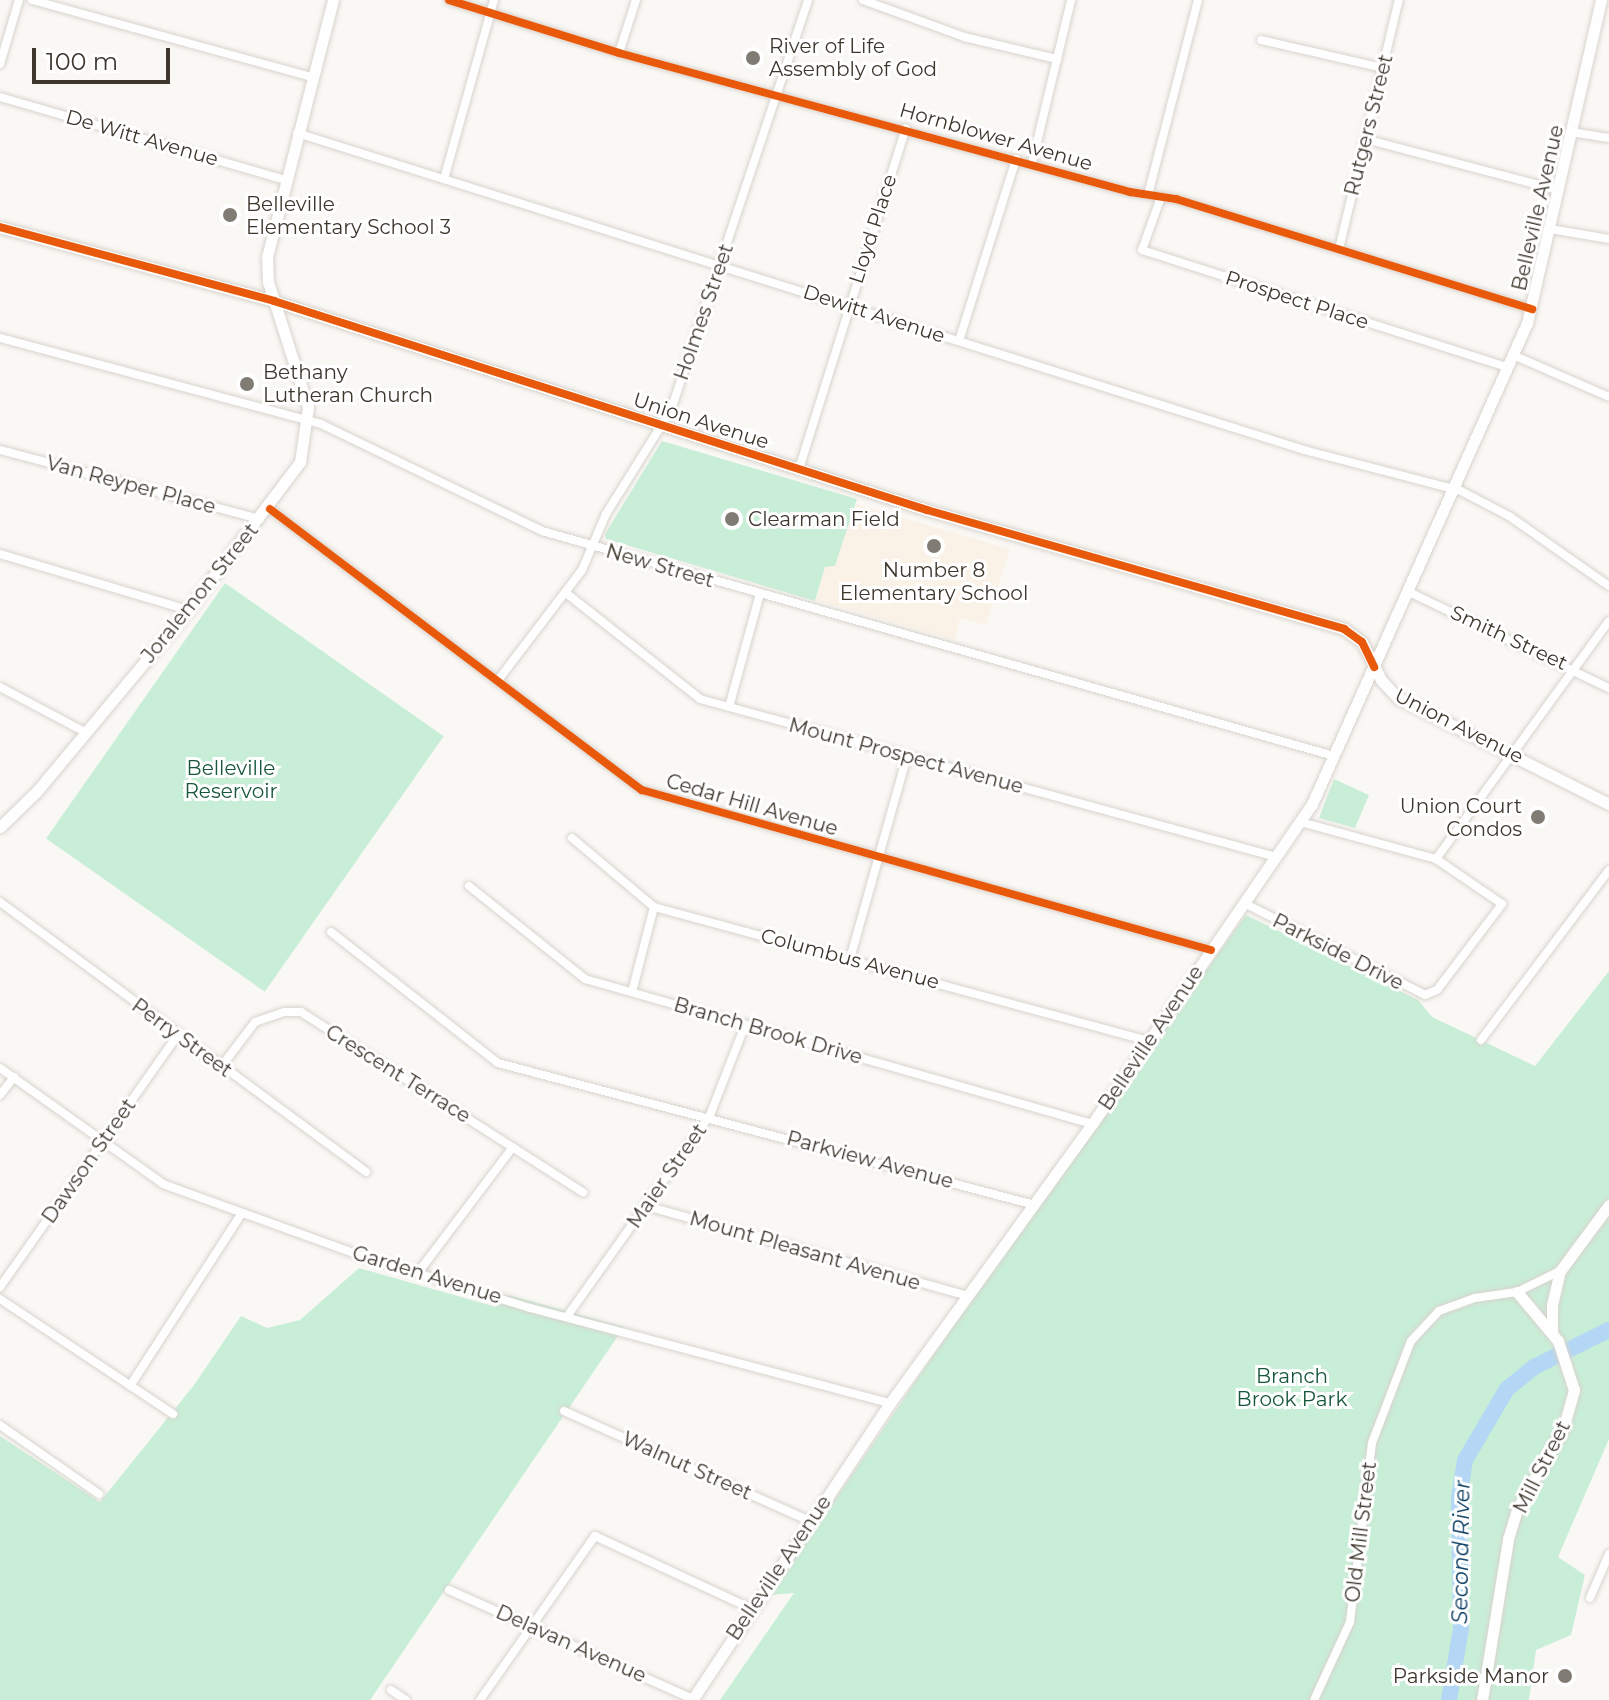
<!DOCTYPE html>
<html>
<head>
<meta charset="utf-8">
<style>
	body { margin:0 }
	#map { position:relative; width:1609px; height:1700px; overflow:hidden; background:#faf8f5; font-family:Montserrat,sans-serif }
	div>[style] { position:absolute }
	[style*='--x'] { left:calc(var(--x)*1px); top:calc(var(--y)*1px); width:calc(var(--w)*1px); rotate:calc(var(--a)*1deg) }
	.built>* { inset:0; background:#fbf2e7 }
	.green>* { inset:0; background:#c9eed8; transform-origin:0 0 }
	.river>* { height:16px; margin:-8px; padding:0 8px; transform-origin:8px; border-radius:8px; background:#b3d7f5 }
	.roads { filter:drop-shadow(0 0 2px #d8d3cd) drop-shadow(0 0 2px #d8d3cd) }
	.street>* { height:8px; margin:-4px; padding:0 4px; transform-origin:4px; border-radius:4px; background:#fefefe }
	.secondary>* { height:11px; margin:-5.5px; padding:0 5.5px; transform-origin:5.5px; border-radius:5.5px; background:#fefefe }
	.cycleway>* { height:8px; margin:-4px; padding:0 4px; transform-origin:4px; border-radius:4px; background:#e8590c }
	.dots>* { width:22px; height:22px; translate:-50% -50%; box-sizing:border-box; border:4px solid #fff; border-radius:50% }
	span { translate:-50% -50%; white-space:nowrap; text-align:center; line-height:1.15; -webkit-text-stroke:6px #fff; paint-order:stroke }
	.poi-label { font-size:20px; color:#3e372d }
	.left { translate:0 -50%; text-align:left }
	.right { translate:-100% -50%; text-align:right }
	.street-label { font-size:20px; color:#3e372d }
	.park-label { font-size:20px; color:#17573b }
	.water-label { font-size:22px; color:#114266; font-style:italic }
	.scale { position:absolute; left:32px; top:48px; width:138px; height:36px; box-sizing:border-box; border:4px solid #3e372d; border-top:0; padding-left:10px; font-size:24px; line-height:28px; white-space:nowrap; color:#3e372d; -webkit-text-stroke:6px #fff; paint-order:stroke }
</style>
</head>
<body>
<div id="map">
	<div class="built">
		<i style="clip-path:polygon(856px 504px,1010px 549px,986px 625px,960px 618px,955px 640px,816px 600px,825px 567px,835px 565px)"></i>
	</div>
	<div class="green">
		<i style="clip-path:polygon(662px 441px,857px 499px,835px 566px,825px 567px,815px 601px,606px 539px,605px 534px)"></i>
		<i style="left:225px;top:583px;width:267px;height:312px;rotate:35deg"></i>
		<i style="clip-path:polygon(1334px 779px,1369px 795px,1355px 828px,1319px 818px)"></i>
		<i style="clip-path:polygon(1246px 915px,1418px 1000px,1432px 1017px,1535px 1066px,1609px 971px,1609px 1439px,1558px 1557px,1585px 1575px,1571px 1635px,1536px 1650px,1529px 1700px,720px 1700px,794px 1593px,770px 1595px,1005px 1250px)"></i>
		<i style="clip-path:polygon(359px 1268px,496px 1307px,509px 1295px,624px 1327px,370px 1700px,0 1700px,0 1436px,100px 1502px,194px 1385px,241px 1316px,267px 1328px,300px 1320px)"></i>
	</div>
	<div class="river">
		<i style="--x:1449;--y:1700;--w:73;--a:-80.5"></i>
		<i style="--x:1461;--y:1628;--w:130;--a:-90.9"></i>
		<i style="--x:1459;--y:1498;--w:38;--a:-81"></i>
		<i style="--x:1465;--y:1460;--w:82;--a:-59.4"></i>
		<i style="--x:1507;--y:1389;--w:35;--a:-39"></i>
		<i style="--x:1534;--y:1367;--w:84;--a:-26.3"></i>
	</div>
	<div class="roads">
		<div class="street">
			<i style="--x:32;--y:0;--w:289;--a:15.4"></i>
			<i style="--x:449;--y:0;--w:178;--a:17.3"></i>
			<i style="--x:619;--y:53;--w:530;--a:15.22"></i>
			<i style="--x:1130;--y:192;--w:47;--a:8.7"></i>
			<i style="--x:1176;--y:199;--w:373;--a:17.2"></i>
			<i style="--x:863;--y:0;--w:108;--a:20.1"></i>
			<i style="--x:964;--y:37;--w:96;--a:13.3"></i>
			<i style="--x:1261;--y:40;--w:125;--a:12.9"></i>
			<i style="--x:619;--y:53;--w:56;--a:-72.2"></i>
			<i style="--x:0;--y:64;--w:67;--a:-73.5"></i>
			<i style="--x:0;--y:97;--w:295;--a:16.2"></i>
			<i style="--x:1571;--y:132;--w:38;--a:9"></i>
			<i style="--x:297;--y:133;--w:1056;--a:17.47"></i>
			<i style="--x:1304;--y:450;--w:162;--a:14.6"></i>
			<i style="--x:1461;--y:491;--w:54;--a:27.5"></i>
			<i style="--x:1509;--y:516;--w:122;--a:35"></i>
			<i style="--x:1365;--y:139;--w:200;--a:14.8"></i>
			<i style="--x:1032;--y:163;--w:168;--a:-76.5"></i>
			<i style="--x:444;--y:179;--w:186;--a:-74.4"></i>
			<i style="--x:1148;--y:195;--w:201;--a:-75.6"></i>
			<i style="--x:1161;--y:197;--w:56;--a:109.7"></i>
			<i style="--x:1142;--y:250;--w:383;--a:17.8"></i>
			<i style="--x:1550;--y:229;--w:60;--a:9.6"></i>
			<i style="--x:1339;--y:249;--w:256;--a:-76.5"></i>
			<i style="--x:0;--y:338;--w:332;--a:15"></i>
			<i style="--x:321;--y:424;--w:246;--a:25.8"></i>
			<i style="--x:542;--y:531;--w:823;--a:15.86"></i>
			<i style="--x:959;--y:341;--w:191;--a:-72.6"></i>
			<i style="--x:1513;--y:355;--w:105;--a:23.6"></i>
			<i style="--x:0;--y:450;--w:269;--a:14.9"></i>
			<i style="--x:799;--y:469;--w:357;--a:-72.6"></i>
			<i style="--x:270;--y:509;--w:466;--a:37.1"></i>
			<i style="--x:642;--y:790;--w:591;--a:15.71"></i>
			<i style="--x:0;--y:554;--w:196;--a:16.6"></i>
			<i style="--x:1407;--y:591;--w:224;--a:25.7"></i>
			<i style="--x:566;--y:593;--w:171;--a:38.3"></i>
			<i style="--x:700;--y:699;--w:597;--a:15.34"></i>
			<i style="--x:499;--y:679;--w:137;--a:-52.7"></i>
			<i style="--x:582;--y:570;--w:61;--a:-66.8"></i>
			<i style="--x:606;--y:514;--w:123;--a:-58"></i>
			<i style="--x:671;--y:410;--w:432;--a:-71.5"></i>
			<i style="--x:0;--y:687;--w:96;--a:27.9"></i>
			<i style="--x:729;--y:707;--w:117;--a:-74.7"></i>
			<i style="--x:572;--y:838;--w:107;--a:40.1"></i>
			<i style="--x:654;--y:907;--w:513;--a:15.15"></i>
			<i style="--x:1436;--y:859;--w:294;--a:-54"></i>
			<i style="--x:469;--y:886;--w:149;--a:38.7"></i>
			<i style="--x:585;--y:979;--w:527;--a:15.96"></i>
			<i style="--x:0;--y:902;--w:455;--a:36.4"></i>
			<i style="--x:1244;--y:903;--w:203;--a:26.9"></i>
			<i style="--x:1425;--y:995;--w:13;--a:-23"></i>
			<i style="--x:1437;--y:990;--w:108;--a:-52.9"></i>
			<i style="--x:1502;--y:904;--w:80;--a:-145.7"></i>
			<i style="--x:1436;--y:859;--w:140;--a:-164.7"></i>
			<i style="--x:331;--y:932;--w:212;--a:38.1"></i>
			<i style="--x:498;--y:1063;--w:551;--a:14.82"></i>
			<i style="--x:850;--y:959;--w:211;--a:-74.3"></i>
			<i style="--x:632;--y:992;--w:88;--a:-75.5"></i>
			<i style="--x:1481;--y:1040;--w:213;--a:-53"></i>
			<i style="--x:221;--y:1067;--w:56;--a:-52.9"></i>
			<i style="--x:255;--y:1022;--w:31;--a:-19"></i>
			<i style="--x:284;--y:1012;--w:17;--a:0"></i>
			<i style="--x:301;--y:1012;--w:335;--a:32.6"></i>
			<i style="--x:0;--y:1068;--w:200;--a:35.4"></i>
			<i style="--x:163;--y:1184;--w:212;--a:19.9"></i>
			<i style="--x:362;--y:1256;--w:176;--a:17.2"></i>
			<i style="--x:530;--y:1308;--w:372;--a:14.8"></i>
			<i style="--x:0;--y:1095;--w:23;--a:-52"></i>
			<i style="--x:646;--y:1206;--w:330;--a:15.6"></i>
			<i style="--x:420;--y:1270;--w:154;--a:-52.9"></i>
			<i style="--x:0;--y:1287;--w:309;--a:-54.8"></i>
			<i style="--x:0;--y:1299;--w:208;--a:33.6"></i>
			<i style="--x:568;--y:1315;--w:245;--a:-54.6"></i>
			<i style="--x:710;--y:1115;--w:97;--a:-68.7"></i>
			<i style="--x:130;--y:1386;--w:206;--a:-57.1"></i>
			<i style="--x:564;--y:1411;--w:269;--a:24.1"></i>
			<i style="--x:0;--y:1425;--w:121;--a:34.9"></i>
			<i style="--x:449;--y:1590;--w:267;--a:24.1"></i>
			<i style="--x:1590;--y:1598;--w:48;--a:-66.6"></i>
			<i style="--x:391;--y:1690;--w:18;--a:34"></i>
			<i style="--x:480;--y:1700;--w:200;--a:-55"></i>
			<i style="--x:595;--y:1536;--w:173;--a:24.9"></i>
			<i style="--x:1314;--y:1700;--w:86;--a:-65.2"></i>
			<i style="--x:1350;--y:1622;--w:180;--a:-83"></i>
			<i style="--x:1372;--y:1443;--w:109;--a:-69.1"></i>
			<i style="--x:1411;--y:1341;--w:41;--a:-47"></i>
			<i style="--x:1439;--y:1311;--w:38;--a:-20"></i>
			<i style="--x:1475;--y:1298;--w:42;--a:-8.1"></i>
			<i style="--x:1517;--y:1292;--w:48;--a:-26"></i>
		</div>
		<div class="secondary">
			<i style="--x:0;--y:227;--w:284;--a:15.1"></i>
			<i style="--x:274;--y:301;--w:686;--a:17.75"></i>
			<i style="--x:927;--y:510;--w:434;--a:15.9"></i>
			<i style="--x:1344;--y:629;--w:22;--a:36"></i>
			<i style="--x:1362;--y:642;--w:42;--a:63.4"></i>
			<i style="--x:1381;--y:680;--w:25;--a:47"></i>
			<i style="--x:1398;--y:698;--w:236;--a:26.7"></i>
			<i style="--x:0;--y:827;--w:52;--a:-44.2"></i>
			<i style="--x:37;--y:791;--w:236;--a:-50.2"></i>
			<i style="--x:188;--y:610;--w:186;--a:-52.9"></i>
			<i style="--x:300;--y:462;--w:56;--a:-81.7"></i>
			<i style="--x:308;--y:407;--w:131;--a:-107.7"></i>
			<i style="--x:268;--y:282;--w:25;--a:-92"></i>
			<i style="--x:267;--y:257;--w:265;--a:-75.6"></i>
			<i style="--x:1552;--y:1331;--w:26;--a:-90"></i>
			<i style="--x:1552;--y:1305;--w:35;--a:-77"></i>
			<i style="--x:1560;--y:1271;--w:82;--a:-53.4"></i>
			<i style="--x:692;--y:1700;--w:357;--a:-56.3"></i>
			<i style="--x:890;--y:1403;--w:344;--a:-54.1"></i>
			<i style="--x:1092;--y:1124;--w:388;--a:-55.5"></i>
			<i style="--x:1312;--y:804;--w:527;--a:-65.92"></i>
			<i style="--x:1527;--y:323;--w:331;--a:-77.1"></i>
			<i style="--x:1482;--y:1700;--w:163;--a:-80.8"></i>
			<i style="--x:1508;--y:1539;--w:34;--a:-73"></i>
			<i style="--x:1518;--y:1507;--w:90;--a:-60"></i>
			<i style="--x:1563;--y:1429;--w:41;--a:-74.2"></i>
			<i style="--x:1574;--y:1390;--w:52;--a:-108.1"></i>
			<i style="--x:1558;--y:1341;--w:64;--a:-129.9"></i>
		</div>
	</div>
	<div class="cycleway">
		<i style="--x:449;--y:0;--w:178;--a:17.3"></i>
		<i style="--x:619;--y:53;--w:530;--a:15.22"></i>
		<i style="--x:1130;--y:192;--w:47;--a:8.7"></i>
		<i style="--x:1176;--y:199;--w:373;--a:17.2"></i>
		<i style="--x:0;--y:227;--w:284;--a:15.1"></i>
		<i style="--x:274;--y:301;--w:686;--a:17.75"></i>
		<i style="--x:927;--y:510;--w:434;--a:15.9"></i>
		<i style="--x:1344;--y:629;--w:22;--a:36"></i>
		<i style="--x:1362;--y:642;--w:28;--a:64"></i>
		<i style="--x:270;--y:509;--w:466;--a:37.1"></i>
		<i style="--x:642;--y:790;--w:591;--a:15.71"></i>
	</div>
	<div class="dots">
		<i style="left:753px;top:58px;background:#807b73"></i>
		<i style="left:230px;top:215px;background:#807b73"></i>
		<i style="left:247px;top:384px;background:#807b73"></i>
		<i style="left:732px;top:519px;background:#807b73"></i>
		<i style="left:934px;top:546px;background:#807b73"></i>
		<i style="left:1538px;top:817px;background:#807b73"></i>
		<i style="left:1565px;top:1676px;background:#807b73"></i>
	</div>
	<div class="poi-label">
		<span class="left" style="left:769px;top:58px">River of Life<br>Assembly of God</span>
		<span class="left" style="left:246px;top:216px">Belleville<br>Elementary School 3</span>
		<span class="left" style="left:263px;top:384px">Bethany<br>Lutheran Church</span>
		<span class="left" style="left:748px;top:519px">Clearman Field</span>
		<span style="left:934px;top:582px">Number 8<br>Elementary School</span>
		<span class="right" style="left:1522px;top:818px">Union Court<br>Condos</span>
		<span class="right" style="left:1549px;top:1676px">Parkside Manor</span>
	</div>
	<div class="street-label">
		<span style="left:1369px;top:125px;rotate:-76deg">Rutgers Street</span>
		<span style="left:996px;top:137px;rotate:16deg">Hornblower Avenue</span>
		<span style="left:142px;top:138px;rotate:16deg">De Witt Avenue</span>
		<span style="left:1538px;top:208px;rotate:-77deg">Belleville Avenue</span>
		<span style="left:873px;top:229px;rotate:-72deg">Lloyd Place</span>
		<span style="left:1297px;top:300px;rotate:18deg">Prospect Place</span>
		<span style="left:704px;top:312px;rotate:-71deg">Holmes Street</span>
		<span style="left:874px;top:314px;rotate:18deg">Dewitt Avenue</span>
		<span style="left:701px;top:421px;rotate:18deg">Union Avenue</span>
		<span style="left:131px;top:485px;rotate:15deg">Van Reyper Place</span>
		<span style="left:660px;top:566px;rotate:16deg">New Street</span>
		<span style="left:200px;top:593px;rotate:-51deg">Joralemon Street</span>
		<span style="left:1509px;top:638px;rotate:25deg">Smith Street</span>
		<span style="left:1459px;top:726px;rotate:27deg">Union Avenue</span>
		<span style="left:906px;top:756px;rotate:15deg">Mount Prospect Avenue</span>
		<span style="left:752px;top:805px;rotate:16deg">Cedar Hill Avenue</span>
		<span style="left:1338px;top:952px;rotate:27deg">Parkside Drive</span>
		<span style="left:850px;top:959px;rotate:15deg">Columbus Avenue</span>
		<span style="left:768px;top:1031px;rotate:16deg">Branch Brook Drive</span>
		<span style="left:182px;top:1038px;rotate:36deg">Perry Street</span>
		<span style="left:1151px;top:1038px;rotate:-56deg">Belleville Avenue</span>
		<span style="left:398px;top:1074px;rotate:32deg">Crescent Terrace</span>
		<span style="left:870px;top:1160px;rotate:15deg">Parkview Avenue</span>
		<span style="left:89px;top:1161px;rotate:-55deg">Dawson Street</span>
		<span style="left:667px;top:1176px;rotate:-55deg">Maier Street</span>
		<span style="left:805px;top:1251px;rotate:16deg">Mount Pleasant Avenue</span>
		<span style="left:427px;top:1275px;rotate:17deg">Garden Avenue</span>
		<span style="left:687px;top:1466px;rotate:24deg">Walnut Street</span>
		<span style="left:1542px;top:1467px;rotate:-63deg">Mill Street</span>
		<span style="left:1361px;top:1532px;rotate:-83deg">Old Mill Street</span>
		<span style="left:779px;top:1568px;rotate:-56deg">Belleville Avenue</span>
		<span style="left:571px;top:1644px;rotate:24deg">Delavan Avenue</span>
	</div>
	<div class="park-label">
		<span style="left:231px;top:780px">Belleville<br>Reservoir</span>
		<span style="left:1292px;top:1388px">Branch<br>Brook Park</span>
	</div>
	<div class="water-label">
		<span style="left:1461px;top:1552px;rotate:-89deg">Second River</span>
	</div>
	<div class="scale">100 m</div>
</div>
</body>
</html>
